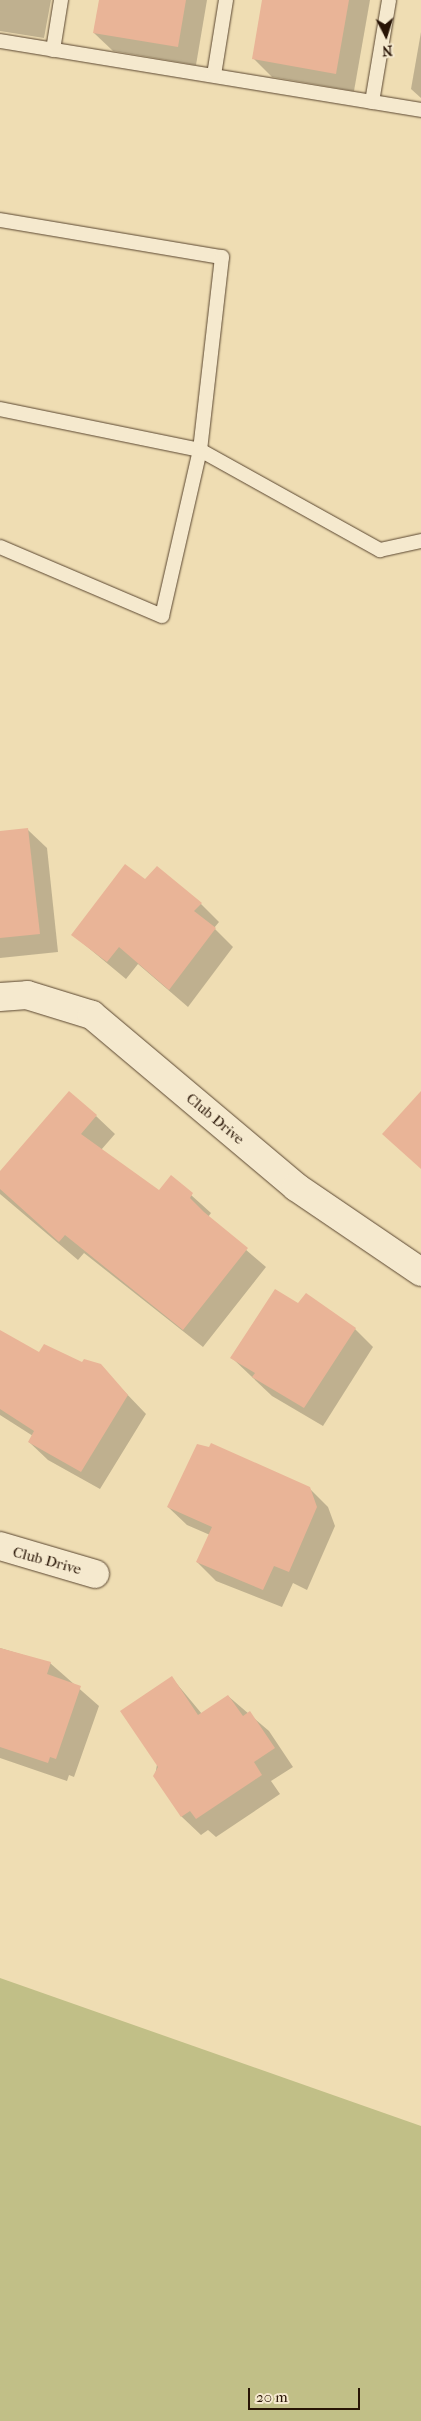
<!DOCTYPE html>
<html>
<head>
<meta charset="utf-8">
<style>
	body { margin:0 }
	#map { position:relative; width:421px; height:2421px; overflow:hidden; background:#efddb3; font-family:"IM FELL French Canon",serif }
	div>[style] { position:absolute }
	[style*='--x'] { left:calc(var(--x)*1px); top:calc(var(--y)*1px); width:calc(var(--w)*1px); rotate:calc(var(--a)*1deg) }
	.green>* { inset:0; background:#c1bf87 }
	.shadow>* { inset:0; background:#0003 }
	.building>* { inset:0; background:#e9b497 }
	.roads { filter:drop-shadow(0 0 1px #5a4630) drop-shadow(0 0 1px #5a4630) }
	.lane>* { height:14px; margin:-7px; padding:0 7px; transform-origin:7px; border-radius:7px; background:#f5e9ce }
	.street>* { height:28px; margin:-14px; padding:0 14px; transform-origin:14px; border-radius:14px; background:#f5e9ce }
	span { translate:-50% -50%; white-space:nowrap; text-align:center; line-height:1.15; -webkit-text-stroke:5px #f5e9ce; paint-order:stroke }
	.street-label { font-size:15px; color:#281405 }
	.north { position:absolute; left:361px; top:10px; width:50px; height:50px; -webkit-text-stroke:4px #f5e9ce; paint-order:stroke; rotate:175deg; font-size:14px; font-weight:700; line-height:20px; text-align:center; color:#281405 }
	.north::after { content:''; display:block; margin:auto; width:18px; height:22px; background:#281405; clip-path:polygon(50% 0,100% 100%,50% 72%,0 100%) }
	.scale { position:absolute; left:248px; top:2388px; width:112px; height:22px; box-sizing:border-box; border:2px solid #281405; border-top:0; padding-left:6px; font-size:15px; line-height:18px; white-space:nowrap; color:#281405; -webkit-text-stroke:4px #f5e9ce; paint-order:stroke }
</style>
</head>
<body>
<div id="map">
	<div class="green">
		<i style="clip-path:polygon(0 1978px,421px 2126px,421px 2421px,0 2421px)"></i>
	</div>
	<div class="shadow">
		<i style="clip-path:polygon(0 0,51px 0,44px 38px,0 31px)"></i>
		<i style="clip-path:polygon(100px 0,207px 0,196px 65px,113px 51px,94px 33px)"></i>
		<i style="clip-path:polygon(264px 0,370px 0,354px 91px,272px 77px,254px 59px)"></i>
		<i style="clip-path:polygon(421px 32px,421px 98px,411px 89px)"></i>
		<i style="clip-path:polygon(28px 830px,47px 848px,58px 952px,0 958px,0 833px)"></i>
		<i style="clip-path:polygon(145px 881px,201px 904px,219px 922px,214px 928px,233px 947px,188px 1007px,138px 964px,126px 979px,73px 935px)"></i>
		<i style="clip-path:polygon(96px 1116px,115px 1134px,101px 1150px,159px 1192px,171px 1177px,211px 1213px,208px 1217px,266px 1267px,203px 1347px,84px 1253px,78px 1260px,0 1194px,0 1172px)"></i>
		<i style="clip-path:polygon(298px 1305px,355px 1329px,373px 1347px,323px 1426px,272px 1396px,231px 1357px)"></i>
		<i style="clip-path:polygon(0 1331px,40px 1354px,100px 1366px,146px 1414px,100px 1489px,48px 1460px,29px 1442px,33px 1436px,0 1415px)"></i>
		<i style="clip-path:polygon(309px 1488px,328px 1507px,335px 1526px,307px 1590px,293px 1583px,282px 1607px,216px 1581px,197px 1562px,210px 1535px,187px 1525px,168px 1507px)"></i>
		<i style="clip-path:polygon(0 1648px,50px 1663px,99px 1706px,74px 1777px,69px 1775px,67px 1781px,0 1758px)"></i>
		<i style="clip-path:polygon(172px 1678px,202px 1714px,228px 1696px,269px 1731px,293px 1767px,271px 1781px,280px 1794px,216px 1837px,208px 1830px,201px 1835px,182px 1817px,155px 1776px)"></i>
	</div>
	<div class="building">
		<i style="clip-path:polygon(99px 0,186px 0,178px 47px,93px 33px)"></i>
		<i style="clip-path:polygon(262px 0,349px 0,336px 74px,252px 59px)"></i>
		<i style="clip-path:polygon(28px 828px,40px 934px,0 938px,0 831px)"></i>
		<i style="clip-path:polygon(125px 864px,145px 879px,157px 866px,202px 903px,194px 911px,216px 928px,169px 990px,119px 947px,107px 962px,71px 935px)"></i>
		<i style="clip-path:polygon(69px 1091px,97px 1115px,81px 1134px,159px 1190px,171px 1175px,193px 1193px,190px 1198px,204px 1212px,248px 1248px,183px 1330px,65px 1235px,59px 1242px,0 1189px,0 1171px)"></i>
		<i style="clip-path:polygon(421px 1091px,421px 1169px,382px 1134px)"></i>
		<i style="clip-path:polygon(275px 1289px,298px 1303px,306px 1293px,356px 1328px,304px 1408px,252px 1377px,255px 1373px,230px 1358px)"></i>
		<i style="clip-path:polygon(0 1330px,39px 1352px,44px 1344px,82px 1362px,84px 1359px,101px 1364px,128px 1395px,81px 1472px,28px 1442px,34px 1431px,0 1409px)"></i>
		<i style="clip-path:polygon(211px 1443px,310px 1487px,317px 1507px,289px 1572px,274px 1566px,263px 1590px,196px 1562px,212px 1527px,167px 1507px,197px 1444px,209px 1447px)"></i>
		<i style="clip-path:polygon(0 1648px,51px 1662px,47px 1674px,81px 1686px,56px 1759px,50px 1757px,48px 1763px,0 1747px)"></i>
		<i style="clip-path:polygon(172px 1676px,198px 1715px,228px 1695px,243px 1716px,250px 1711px,275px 1748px,254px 1762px,262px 1775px,196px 1819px,190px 1811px,181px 1817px,153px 1776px,158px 1767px,120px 1711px)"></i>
	</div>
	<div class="roads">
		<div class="lane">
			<i style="--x:0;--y:41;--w:427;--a:9.3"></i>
			<i style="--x:53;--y:50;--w:51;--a:-80.9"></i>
			<i style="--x:214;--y:75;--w:76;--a:-80.9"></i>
			<i style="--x:372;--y:102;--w:103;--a:-80.5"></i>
			<i style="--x:0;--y:220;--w:225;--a:9.5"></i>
			<i style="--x:222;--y:257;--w:194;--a:96.5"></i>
			<i style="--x:200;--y:450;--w:170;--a:102.9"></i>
			<i style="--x:162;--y:616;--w:176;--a:-156.9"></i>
			<i style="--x:0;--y:409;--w:204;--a:11.6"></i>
			<i style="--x:200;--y:450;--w:206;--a:29.1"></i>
			<i style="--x:380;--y:550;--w:42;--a:-12.4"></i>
		</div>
		<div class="street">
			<i style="--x:0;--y:997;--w:27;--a:-4"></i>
			<i style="--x:27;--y:995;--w:68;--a:17.1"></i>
			<i style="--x:92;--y:1015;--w:267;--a:40.1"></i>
			<i style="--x:296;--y:1187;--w:151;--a:34.2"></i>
			<i style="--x:0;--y:1546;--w:99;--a:16.4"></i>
		</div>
	</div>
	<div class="street-label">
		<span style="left:215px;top:1119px;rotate:40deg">Club Drive</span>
		<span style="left:47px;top:1561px;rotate:15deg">Club Drive</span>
	</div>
	<div class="north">N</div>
	<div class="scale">20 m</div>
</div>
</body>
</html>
